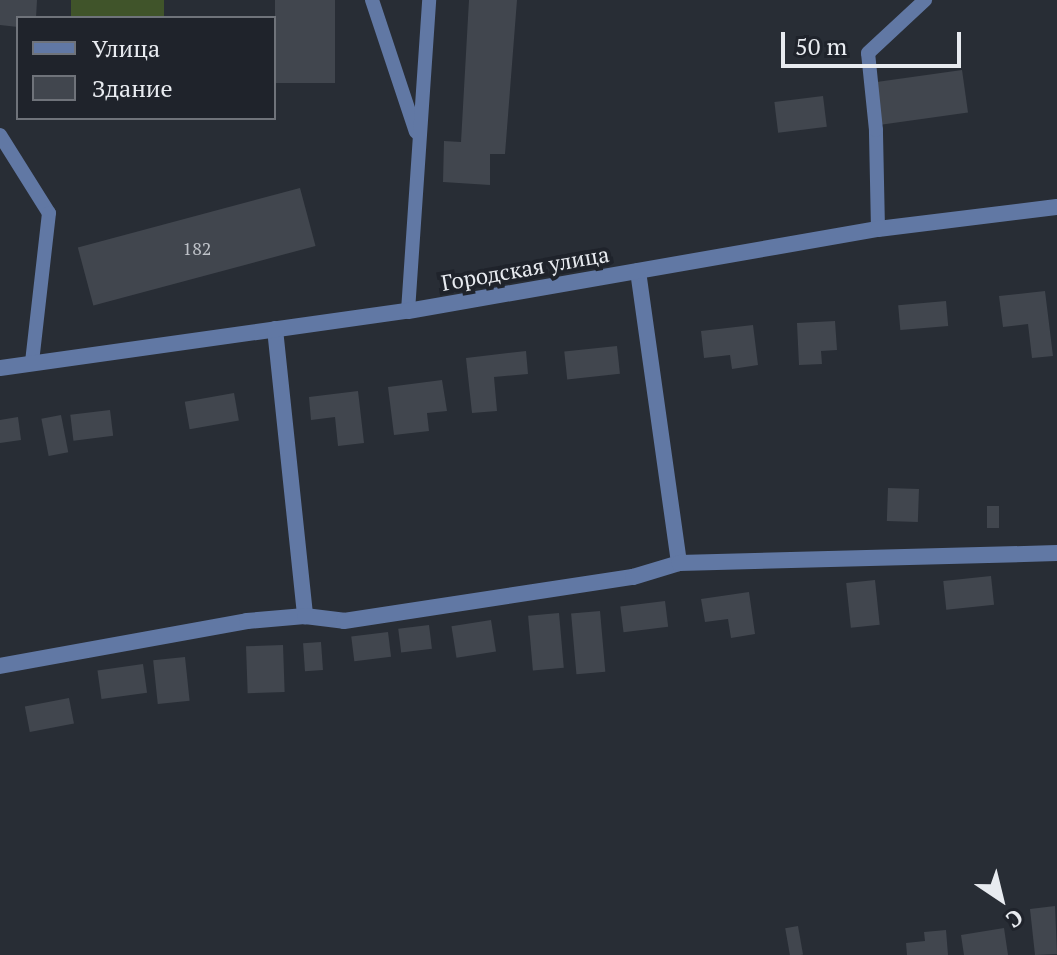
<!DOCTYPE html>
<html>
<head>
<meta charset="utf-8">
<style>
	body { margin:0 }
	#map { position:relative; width:1057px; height:955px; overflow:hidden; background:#282d35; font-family:"PT Serif",serif }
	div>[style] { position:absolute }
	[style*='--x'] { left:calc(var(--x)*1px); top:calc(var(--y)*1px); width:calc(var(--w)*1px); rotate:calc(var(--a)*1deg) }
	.green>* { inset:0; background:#40542a; transform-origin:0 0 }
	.building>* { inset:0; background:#41464e; transform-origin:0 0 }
	.service>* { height:14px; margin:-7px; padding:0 7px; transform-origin:7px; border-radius:7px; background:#6178a4 }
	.minor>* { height:16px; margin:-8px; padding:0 8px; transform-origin:8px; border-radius:8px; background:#6178a4 }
	.tertiary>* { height:16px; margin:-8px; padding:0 8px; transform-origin:8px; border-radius:8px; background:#6178a4 }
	span { translate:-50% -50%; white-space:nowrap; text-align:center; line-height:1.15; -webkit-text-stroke:8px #1f232b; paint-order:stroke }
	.number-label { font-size:18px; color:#bec2c8 }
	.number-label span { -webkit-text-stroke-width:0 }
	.street-label { font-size:22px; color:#e8ebf0 }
	.legend { position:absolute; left:16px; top:16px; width:260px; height:104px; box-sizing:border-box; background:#1f232b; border:2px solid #6f737a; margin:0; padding:10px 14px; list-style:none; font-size:24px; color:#e8ebf0 }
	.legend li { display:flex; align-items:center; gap:16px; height:40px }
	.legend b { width:40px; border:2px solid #6f737a }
	.north { position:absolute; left:961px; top:859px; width:80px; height:80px; -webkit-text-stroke:6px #1f232b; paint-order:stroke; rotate:145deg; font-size:22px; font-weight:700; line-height:32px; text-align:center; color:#e8ebf0 }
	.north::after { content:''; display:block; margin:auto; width:28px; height:36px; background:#e8ebf0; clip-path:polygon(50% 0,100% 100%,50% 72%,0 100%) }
	.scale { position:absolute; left:781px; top:32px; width:180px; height:36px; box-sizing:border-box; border:4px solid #e8ebf0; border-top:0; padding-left:10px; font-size:24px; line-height:28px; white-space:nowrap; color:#e8ebf0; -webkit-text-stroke:6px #1f232b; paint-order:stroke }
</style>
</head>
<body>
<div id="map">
	<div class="green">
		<i style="left:71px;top:0;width:93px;height:18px"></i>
	</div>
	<div class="building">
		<i style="clip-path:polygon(0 0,37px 0,36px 18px,18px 18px,18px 27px,0 25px)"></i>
		<i style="left:275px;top:0;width:60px;height:83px"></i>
		<i style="clip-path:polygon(469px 0,517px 0,505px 154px,490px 154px,490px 185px,443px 182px,444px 141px,461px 142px)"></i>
		<i style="left:962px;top:70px;width:43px;height:88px;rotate:82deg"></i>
		<i style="left:823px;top:96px;width:31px;height:49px;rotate:83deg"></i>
		<i style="left:300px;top:188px;width:60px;height:230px;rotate:75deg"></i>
		<i style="clip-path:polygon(1045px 291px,1053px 356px,1032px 358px,1028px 324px,1003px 327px,999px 296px)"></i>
		<i style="left:946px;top:301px;width:25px;height:48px;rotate:85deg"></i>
		<i style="clip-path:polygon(835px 321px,837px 350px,821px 351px,822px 364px,799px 365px,797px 323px)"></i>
		<i style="clip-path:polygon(753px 325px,758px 365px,732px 369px,730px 355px,704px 358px,701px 331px)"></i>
		<i style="left:617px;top:346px;width:28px;height:53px;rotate:84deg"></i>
		<i style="clip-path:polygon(526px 351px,528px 374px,494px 377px,497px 411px,472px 413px,466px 358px)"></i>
		<i style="clip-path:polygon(442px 380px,447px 411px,427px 413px,429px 431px,394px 435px,388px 387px)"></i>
		<i style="clip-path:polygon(358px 391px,364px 443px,338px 446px,335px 417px,311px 420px,309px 397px)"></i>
		<i style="left:234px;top:393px;width:28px;height:50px;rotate:80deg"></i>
		<i style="left:110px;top:410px;width:26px;height:40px;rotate:83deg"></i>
		<i style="left:61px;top:415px;width:38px;height:20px;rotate:79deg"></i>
		<i style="clip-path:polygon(18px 417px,21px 440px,0 443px,0 420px)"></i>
		<i style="left:888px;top:488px;width:31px;height:33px;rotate:2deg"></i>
		<i style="left:987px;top:506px;width:12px;height:22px"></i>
		<i style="left:991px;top:576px;width:29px;height:48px;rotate:84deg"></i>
		<i style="left:875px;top:580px;width:45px;height:29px;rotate:84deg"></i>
		<i style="clip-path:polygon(749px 592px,755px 634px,731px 638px,728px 619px,705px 622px,701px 599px)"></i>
		<i style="left:665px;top:601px;width:26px;height:45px;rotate:83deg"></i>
		<i style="left:600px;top:611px;width:61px;height:29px;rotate:85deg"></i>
		<i style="left:559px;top:613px;width:55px;height:31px;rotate:85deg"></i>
		<i style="left:491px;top:620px;width:32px;height:40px;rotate:81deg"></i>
		<i style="left:429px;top:625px;width:24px;height:31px;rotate:83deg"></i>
		<i style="left:388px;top:632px;width:25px;height:37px;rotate:83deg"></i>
		<i style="left:321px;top:642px;width:28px;height:18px;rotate:86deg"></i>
		<i style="left:283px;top:645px;width:47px;height:37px;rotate:88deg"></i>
		<i style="left:185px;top:657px;width:44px;height:32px;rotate:84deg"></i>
		<i style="left:143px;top:664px;width:29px;height:46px;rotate:82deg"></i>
		<i style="left:69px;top:698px;width:26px;height:45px;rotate:79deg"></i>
		<i style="clip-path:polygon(1055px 906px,1057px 954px,1035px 955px,1030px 909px)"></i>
		<i style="left:798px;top:926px;width:29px;height:13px;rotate:80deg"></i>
		<i style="clip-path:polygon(1004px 928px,1008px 955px,964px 955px,961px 935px)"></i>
		<i style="clip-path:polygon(946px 930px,948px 955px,907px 955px,906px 943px,925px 941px,924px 932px)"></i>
	</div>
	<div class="service">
		<i style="--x:372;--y:0;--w:139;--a:71.6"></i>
		<i style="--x:0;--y:135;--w:92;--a:57.9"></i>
		<i style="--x:49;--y:213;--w:151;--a:96.5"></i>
		<i style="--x:878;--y:229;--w:99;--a:-91.2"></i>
		<i style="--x:876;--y:130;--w:77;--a:-95.9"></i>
		<i style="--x:868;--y:53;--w:78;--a:-42.9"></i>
		<i style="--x:408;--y:311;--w:312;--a:-86.1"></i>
	</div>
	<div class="minor">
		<i style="--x:638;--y:271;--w:295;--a:82"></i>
		<i style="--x:275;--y:329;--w:289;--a:84"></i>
		<i style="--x:0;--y:666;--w:251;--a:-10.3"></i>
		<i style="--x:247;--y:621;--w:58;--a:-4.9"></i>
		<i style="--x:305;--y:616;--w:39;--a:7"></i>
		<i style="--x:344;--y:621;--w:292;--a:-8.7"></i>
		<i style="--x:633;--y:577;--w:48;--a:-16.9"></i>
		<i style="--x:679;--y:563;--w:378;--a:-1.5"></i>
	</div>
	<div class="tertiary">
		<i style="--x:0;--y:368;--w:412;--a:-8"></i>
		<i style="--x:408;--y:311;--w:477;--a:-9.9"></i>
		<i style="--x:878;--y:229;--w:180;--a:-7"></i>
	</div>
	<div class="number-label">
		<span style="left:197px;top:248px">182</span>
	</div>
	<div class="street-label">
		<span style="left:525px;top:268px;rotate:-10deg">Городская улица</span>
	</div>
	<ul class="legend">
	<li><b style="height:10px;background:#6178a4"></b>Улица</li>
	<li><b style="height:22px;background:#41464e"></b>Здание</li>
	</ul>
	<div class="north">С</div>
	<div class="scale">50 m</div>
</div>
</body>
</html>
